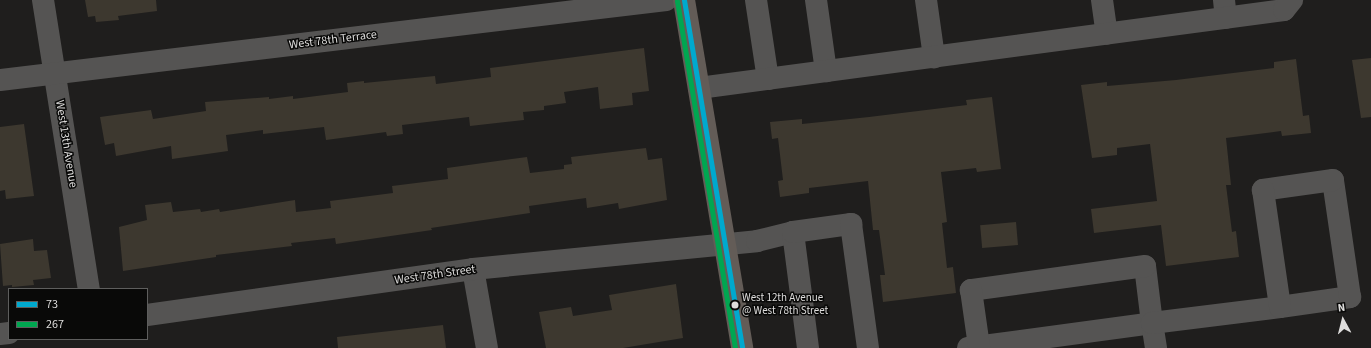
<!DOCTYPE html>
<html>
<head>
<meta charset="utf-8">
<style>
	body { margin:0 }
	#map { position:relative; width:1371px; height:348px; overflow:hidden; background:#1f1e1d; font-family:"Source Sans 3",sans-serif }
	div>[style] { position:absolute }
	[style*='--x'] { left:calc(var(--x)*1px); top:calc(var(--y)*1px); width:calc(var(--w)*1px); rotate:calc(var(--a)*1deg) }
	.building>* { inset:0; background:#3d382f; transform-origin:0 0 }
	.minor>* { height:22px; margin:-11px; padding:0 11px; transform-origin:11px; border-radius:11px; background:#555453 }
	.major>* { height:22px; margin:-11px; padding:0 11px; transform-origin:11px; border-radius:11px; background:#635c57 }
	.bus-1>* { height:5px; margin:-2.5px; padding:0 2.5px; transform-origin:2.5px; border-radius:2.5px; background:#00a9ce }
	.bus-2>* { height:5px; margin:-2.5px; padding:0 2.5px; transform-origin:2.5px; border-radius:2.5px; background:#00a651 }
	.dots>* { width:11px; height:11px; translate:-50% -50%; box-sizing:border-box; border:2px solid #090908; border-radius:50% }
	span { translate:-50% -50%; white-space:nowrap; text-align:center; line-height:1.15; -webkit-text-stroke:3px #090908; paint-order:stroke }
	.bus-label { font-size:11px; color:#dedddc }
	.left { translate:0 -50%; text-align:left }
	.street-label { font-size:12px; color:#dedddc }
	.legend { position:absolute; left:8px; top:288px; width:140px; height:52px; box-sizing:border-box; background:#090908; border:1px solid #5e5e5d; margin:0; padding:5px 7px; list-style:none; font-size:12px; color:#dedddc }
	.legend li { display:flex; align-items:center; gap:8px; height:20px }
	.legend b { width:20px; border:1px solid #5e5e5d }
	.north { position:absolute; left:1323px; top:300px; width:40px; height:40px; -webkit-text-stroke:3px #090908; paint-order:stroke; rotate:353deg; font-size:11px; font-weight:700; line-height:16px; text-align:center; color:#dedddc }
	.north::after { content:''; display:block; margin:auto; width:14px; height:18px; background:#dedddc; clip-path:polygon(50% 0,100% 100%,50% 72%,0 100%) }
</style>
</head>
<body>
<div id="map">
	<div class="building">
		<i style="clip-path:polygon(85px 0,156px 0,157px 11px,118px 16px,119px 20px,96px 22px,95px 16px,88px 17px)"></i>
		<i style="clip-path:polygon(644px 48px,649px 91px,632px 93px,633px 105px,600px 109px,598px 87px,564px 92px,566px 103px,544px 106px,544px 110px,523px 112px,524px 120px,470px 126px,469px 117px,402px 125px,403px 134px,387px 136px,386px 132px,326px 140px,324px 127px,263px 134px,263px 130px,226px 135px,228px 151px,172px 159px,171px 146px,116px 156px,114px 143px,105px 145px,100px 117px,151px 110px,153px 119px,206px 111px,205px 102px,269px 97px,269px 99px,293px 96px,293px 99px,348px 92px,347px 83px,364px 81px,364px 83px,435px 76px,436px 84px,491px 77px,490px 68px)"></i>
		<i style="clip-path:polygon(1371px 58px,1371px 117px,1361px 118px,1352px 60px)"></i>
		<i style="clip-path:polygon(1296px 59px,1303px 116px,1309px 115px,1311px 133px,1282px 136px,1281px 131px,1226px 138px,1231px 185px,1226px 185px,1232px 232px,1236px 231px,1239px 257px,1166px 266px,1161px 225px,1094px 233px,1091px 209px,1157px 201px,1150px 144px,1117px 148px,1117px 155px,1092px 158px,1081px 85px,1107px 82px,1107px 86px,1176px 80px,1274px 68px,1274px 62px)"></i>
		<i style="clip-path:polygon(992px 97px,1001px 169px,977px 172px,976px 168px,941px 172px,947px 222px,942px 223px,947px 268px,953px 267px,956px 293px,883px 302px,880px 275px,885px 275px,879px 230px,873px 230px,868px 181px,809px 188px,809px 193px,780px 197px,778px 181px,783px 180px,778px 138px,772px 139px,770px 122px,802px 119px,802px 124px,869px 117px,967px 105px,966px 100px)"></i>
		<i style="clip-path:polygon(24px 124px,34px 196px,6px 199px,5px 190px,0 191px,0 127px)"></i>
		<i style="clip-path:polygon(646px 148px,648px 160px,662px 158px,667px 200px,619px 209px,618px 203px,587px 208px,586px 198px,529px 206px,530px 213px,431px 228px,432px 230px,336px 244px,335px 238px,291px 243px,292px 246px,216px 255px,216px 257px,123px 271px,119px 227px,147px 220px,145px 205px,171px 202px,173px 212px,200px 209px,201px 212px,219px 209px,220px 212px,295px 200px,296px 212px,331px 208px,330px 201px,393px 193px,392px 186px,448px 179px,447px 168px,527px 157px,530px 173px,564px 169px,564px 165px,572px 164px,571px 157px)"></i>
		<i style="left:1016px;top:222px;width:23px;height:36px;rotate:85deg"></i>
		<i style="clip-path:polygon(33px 239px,34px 251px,47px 250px,51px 278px,33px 280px,34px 285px,12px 287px,12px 285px,3px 286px,0 244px)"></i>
		<i style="clip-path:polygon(676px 284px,683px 338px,623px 348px,546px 348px,539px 312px,571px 307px,573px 316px,612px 310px,609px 295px)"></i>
		<i style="clip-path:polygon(443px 325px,446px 348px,338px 348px,337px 337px)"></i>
	</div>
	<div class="minor">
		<i style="--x:43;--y:0;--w:293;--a:81"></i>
		<i style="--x:756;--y:0;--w:80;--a:81.4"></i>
		<i style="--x:816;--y:0;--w:72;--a:82"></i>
		<i style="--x:926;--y:0;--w:58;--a:82"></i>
		<i style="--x:1102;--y:0;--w:34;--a:82"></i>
		<i style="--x:1224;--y:0;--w:18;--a:84"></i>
		<i style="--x:0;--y:80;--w:671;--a:-6.85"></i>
		<i style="--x:699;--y:88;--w:590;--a:-7.59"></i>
		<i style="--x:1284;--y:10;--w:13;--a:-51"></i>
		<i style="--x:473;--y:269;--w:80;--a:80"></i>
		<i style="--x:147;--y:315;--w:329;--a:-8"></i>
		<i style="--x:473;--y:269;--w:285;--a:-5.6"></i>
		<i style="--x:757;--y:241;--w:37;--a:-14"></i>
		<i style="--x:0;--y:334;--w:9;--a:-6"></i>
		<i style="--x:808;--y:348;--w:117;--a:-97.4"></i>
		<i style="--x:793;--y:232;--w:59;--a:-7.9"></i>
		<i style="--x:851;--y:224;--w:125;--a:82.2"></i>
		<i style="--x:968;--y:348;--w:186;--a:-7.7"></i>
		<i style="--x:1152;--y:323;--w:57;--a:-97"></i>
		<i style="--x:1145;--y:266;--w:176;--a:172.1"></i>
		<i style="--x:971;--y:290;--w:57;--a:81.9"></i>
		<i style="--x:1156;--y:348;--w:25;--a:-99"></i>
		<i style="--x:1152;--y:323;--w:129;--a:-7.1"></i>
		<i style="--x:1280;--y:307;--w:71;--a:-8.1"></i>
		<i style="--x:1350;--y:297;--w:118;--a:-98.3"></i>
		<i style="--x:1333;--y:180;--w:71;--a:171.9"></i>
		<i style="--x:1263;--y:190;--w:118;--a:81.7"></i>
	</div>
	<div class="major">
		<i style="--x:684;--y:0;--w:353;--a:80.5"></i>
	</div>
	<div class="bus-1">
		<i style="--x:684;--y:0;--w:353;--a:80.5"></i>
	</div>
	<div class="bus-2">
		<i style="--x:677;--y:1;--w:352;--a:80.5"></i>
	</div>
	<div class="dots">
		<i style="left:735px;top:305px;background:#dedddc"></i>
	</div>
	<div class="bus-label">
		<span class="left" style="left:742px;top:305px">West 12th Avenue<br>@ West 78th Street</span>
	</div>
	<div class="street-label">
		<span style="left:333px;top:40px;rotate:-7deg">West 78th Terrace</span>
		<span style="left:66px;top:144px;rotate:81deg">West 13th Avenue</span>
		<span style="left:435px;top:275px;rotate:-8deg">West 78th Street</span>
	</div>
	<ul class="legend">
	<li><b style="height:5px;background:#00a9ce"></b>73</li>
	<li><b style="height:5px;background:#00a651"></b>267</li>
	</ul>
	<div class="north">N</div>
</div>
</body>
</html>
